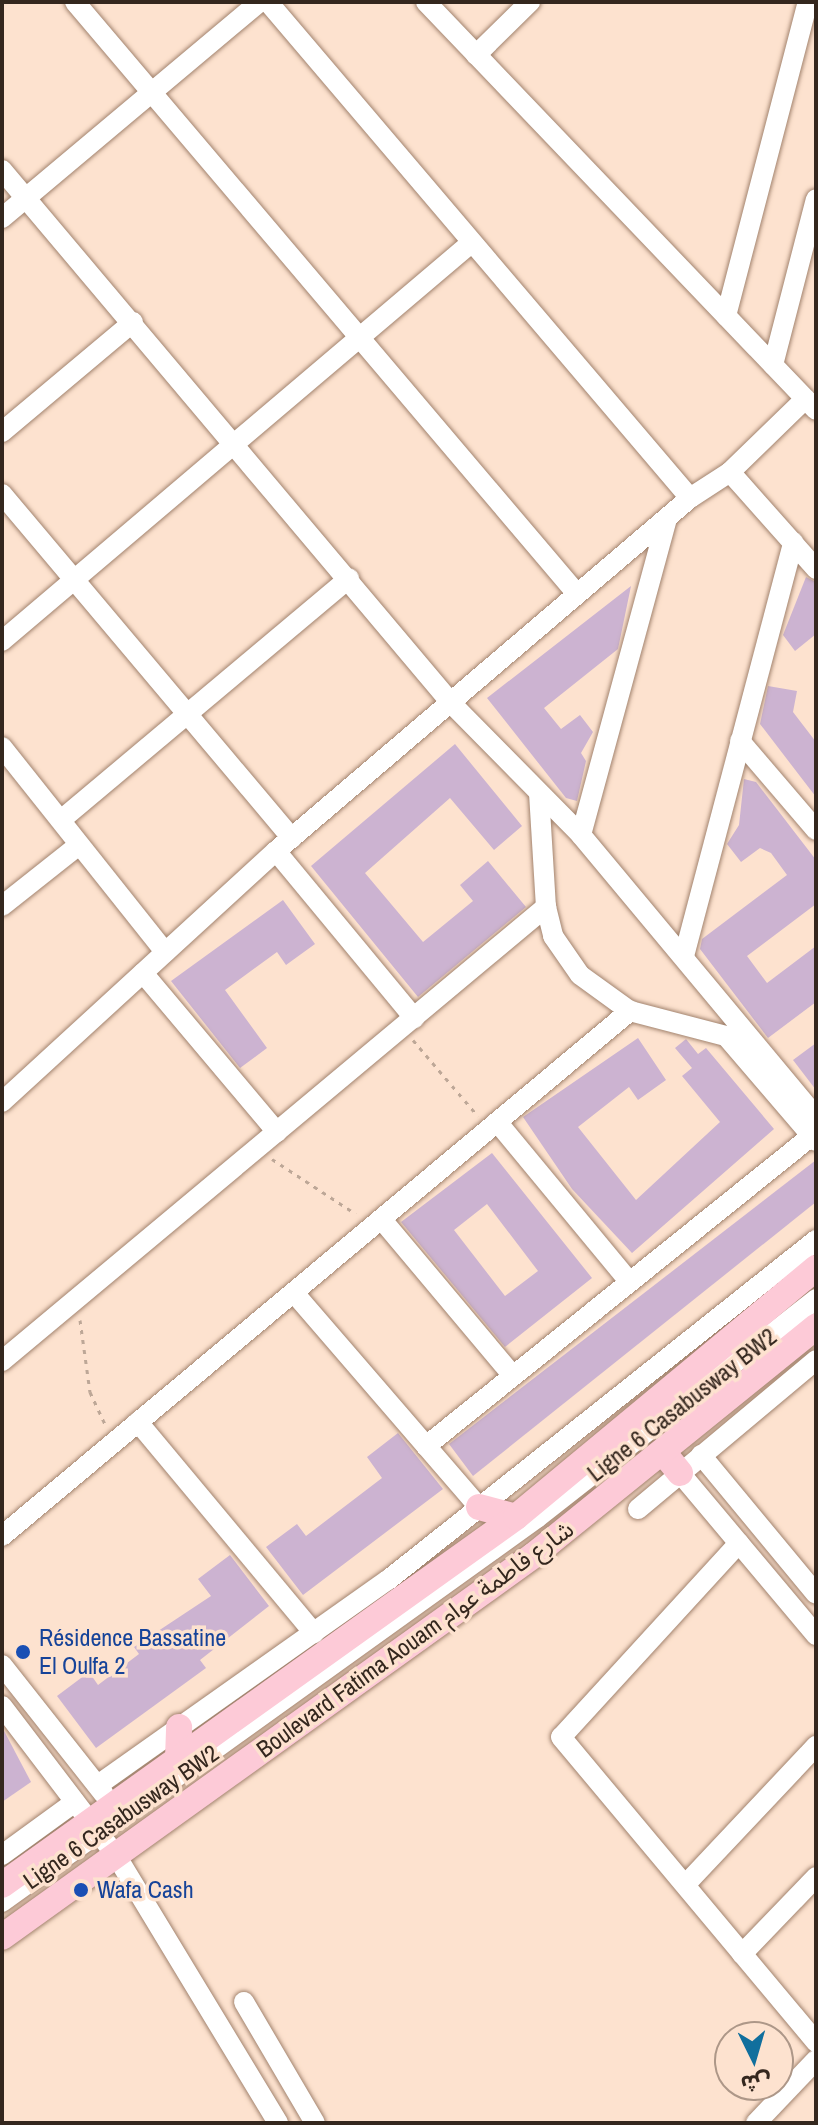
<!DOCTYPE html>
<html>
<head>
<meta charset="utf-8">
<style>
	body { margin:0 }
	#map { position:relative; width:818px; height:2125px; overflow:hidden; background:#fde2cf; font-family:"Archivo Narrow","Noto Sans Arabic",sans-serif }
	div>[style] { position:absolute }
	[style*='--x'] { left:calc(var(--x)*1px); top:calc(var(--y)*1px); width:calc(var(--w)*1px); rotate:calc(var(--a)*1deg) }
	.building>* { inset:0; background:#ccb3d1 }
	.path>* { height:3px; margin-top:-1.5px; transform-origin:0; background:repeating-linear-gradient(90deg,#bda797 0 4px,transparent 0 10px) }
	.roads { filter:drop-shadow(0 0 2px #a2836e) drop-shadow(0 0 2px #a2836e) }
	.minor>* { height:20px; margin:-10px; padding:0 10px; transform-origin:10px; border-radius:10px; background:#fff }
	.major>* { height:26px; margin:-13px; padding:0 13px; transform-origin:13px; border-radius:13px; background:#fdcad7 }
	.dots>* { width:22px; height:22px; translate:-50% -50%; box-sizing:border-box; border:4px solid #fde2cf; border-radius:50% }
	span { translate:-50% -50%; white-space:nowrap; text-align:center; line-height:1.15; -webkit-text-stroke:7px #fde2cf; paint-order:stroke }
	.street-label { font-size:24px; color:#34271e }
	.transit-label { font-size:24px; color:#164399 }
	.left { translate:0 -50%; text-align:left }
	.frame { position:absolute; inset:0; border:4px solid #34271e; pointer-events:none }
	.north { position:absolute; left:714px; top:2021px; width:80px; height:80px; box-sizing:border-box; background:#fde2cf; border:2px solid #ad9788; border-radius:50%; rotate:175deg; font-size:22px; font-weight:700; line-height:32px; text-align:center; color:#34271e }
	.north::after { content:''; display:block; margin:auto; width:28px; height:36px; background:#116f9d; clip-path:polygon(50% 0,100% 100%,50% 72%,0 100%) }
</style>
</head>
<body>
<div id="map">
	<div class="building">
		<i style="clip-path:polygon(806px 577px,816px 582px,816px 634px,795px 651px,783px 635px)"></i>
		<i style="clip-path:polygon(631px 586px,618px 649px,544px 708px,561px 729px,580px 715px,593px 732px,581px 753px,586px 761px,577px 801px,566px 798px,487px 698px)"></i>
		<i style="clip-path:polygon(768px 686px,797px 691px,793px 712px,816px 742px,816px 797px,760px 724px)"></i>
		<i style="clip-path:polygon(455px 744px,522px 826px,494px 850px,450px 798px,365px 873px,423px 942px,473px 901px,460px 885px,488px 861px,526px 907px,418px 997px,311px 866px)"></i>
		<i style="clip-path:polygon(744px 779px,756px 782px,816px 860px,816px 904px,747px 956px,767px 983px,816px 946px,816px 1002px,768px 1038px,700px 949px,702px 939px,787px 875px,771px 853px,760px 848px,741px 862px,727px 844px,739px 825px)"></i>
		<i style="clip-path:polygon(283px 900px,315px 944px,286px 965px,277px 952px,225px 990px,267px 1048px,240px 1068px,171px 981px)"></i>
		<i style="clip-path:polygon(638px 1038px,666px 1080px,638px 1100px,629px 1087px,578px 1127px,636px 1200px,720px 1122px,682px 1076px,692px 1068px,675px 1048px,686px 1039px,698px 1054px,706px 1048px,774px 1129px,632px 1253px,572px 1189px,523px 1117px)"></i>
		<i style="clip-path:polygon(816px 1043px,816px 1090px,793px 1060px)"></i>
		<i style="clip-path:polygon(evenodd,492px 1153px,592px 1278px,505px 1347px,401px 1222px,492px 1153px,487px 1204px,538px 1271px,505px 1296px,454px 1230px,487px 1204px)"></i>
		<i style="clip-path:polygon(816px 1160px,816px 1202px,473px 1476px,449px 1444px)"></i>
		<i style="clip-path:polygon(398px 1433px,443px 1489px,303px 1595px,266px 1547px,297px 1524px,306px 1536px,382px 1478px,367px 1457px)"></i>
		<i style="clip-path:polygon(230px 1555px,269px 1606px,200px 1660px,206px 1668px,96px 1748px,57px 1696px,89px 1672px,98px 1685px,139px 1654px,134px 1647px,211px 1596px,198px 1579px)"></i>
		<i style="clip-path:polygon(2px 1727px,31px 1782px,2px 1802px)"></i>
	</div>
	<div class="path">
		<i style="--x:413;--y:1040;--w:100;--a:49.5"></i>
		<i style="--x:272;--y:1159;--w:100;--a:33.2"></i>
		<i style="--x:80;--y:1320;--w:73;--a:82.1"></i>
		<i style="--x:90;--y:1392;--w:35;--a:65"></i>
	</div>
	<div class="roads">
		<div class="minor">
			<i style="--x:75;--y:2;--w:776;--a:49.7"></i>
			<i style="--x:268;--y:2;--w:651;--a:49.61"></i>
			<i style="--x:426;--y:2;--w:564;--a:46.29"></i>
			<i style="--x:476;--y:55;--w:76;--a:-44.5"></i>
			<i style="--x:2;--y:170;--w:698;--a:49.88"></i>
			<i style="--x:452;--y:704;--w:184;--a:45.4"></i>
			<i style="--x:581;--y:835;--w:367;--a:50.2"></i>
			<i style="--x:2;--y:218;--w:336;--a:-40"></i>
			<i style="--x:726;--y:316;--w:325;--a:-75.4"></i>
			<i style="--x:773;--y:365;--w:171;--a:-75.5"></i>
			<i style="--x:2;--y:432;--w:171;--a:-40"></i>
			<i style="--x:730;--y:472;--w:130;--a:48.4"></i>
			<i style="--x:2;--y:494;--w:450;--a:49.9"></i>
			<i style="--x:2;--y:641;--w:615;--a:-40.32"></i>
			<i style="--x:740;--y:741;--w:117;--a:49.5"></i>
			<i style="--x:2;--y:747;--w:262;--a:51.5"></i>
			<i style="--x:539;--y:793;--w:114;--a:86.5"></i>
			<i style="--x:546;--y:907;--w:30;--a:76"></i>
			<i style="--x:553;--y:936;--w:47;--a:55.3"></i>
			<i style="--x:580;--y:975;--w:62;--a:35.8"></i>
			<i style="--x:630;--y:1011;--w:99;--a:14.6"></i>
			<i style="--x:726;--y:1036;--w:138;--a:49.4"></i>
			<i style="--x:61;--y:820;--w:376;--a:-40"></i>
			<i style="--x:581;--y:835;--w:327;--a:-74.8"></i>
			<i style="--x:276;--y:851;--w:217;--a:50.4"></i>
			<i style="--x:2;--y:906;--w:98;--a:-38.4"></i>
			<i style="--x:684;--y:956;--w:428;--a:-75.2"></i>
			<i style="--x:143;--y:973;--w:208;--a:49.9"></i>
			<i style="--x:2;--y:1102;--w:372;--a:-42.5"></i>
			<i style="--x:276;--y:851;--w:544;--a:-40.45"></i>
			<i style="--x:690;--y:498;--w:48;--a:-33"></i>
			<i style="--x:730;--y:472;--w:105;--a:-44.2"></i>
			<i style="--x:499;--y:1124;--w:201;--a:50.4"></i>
			<i style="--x:383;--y:1221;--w:201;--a:50"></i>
			<i style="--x:295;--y:1294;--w:281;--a:49.2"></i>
			<i style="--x:2;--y:1361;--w:709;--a:-39.85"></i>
			<i style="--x:138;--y:1422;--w:275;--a:50.2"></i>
			<i style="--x:426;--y:1446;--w:495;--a:-38.8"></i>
			<i style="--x:701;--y:1455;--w:180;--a:50.4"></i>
			<i style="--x:680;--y:1473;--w:212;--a:50"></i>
			<i style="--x:638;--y:1509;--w:232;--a:-39.9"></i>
			<i style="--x:2;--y:1536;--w:819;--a:-39.9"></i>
			<i style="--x:739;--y:1543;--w:263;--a:132.5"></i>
			<i style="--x:561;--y:1737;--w:398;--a:50.1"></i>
			<i style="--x:2;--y:1665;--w:164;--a:51.7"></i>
			<i style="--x:2;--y:1706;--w:190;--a:52.7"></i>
			<i style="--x:117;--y:1857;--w:311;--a:58.8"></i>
			<i style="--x:98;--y:1785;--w:355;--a:-35.3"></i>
			<i style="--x:388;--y:1580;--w:547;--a:-38.46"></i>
			<i style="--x:2;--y:1855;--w:90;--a:-36"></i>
			<i style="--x:686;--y:1884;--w:190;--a:-46.7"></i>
			<i style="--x:2;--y:1902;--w:659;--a:-35.67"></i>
			<i style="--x:537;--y:1518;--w:355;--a:-38.1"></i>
			<i style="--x:742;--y:1954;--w:107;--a:-46.1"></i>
			<i style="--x:244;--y:2002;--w:140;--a:59.6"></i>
			<i style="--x:756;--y:2123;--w:87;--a:-46.4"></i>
		</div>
		<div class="major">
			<i style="--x:663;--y:1452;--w:27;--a:51"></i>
			<i style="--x:479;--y:1507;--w:38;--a:15"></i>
			<i style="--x:178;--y:1759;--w:32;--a:-88"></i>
			<i style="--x:2;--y:1885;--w:632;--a:-35.6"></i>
			<i style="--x:516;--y:1517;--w:390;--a:-39.7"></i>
			<i style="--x:2;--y:1937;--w:655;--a:-35.68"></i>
			<i style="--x:534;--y:1555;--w:363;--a:-39"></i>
		</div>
	</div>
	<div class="dots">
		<i style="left:23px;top:1652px;background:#1a4fb4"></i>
		<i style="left:81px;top:1890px;background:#1a4fb4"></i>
	</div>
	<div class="street-label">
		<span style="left:682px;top:1405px;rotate:-38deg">Ligne 6 Casabusway BW2</span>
		<span style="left:415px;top:1639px;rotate:-36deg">Boulevard Fatima Aouam شارع فاطمة عوام</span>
		<span style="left:121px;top:1817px;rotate:-35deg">Ligne 6 Casabusway BW2</span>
	</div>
	<div class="transit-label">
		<span class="left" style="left:39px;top:1652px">Résidence Bassatine<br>El Oulfa 2</span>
		<span class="left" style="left:97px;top:1890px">Wafa Cash</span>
	</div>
	<div class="frame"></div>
	<div class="north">ش</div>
</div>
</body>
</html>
